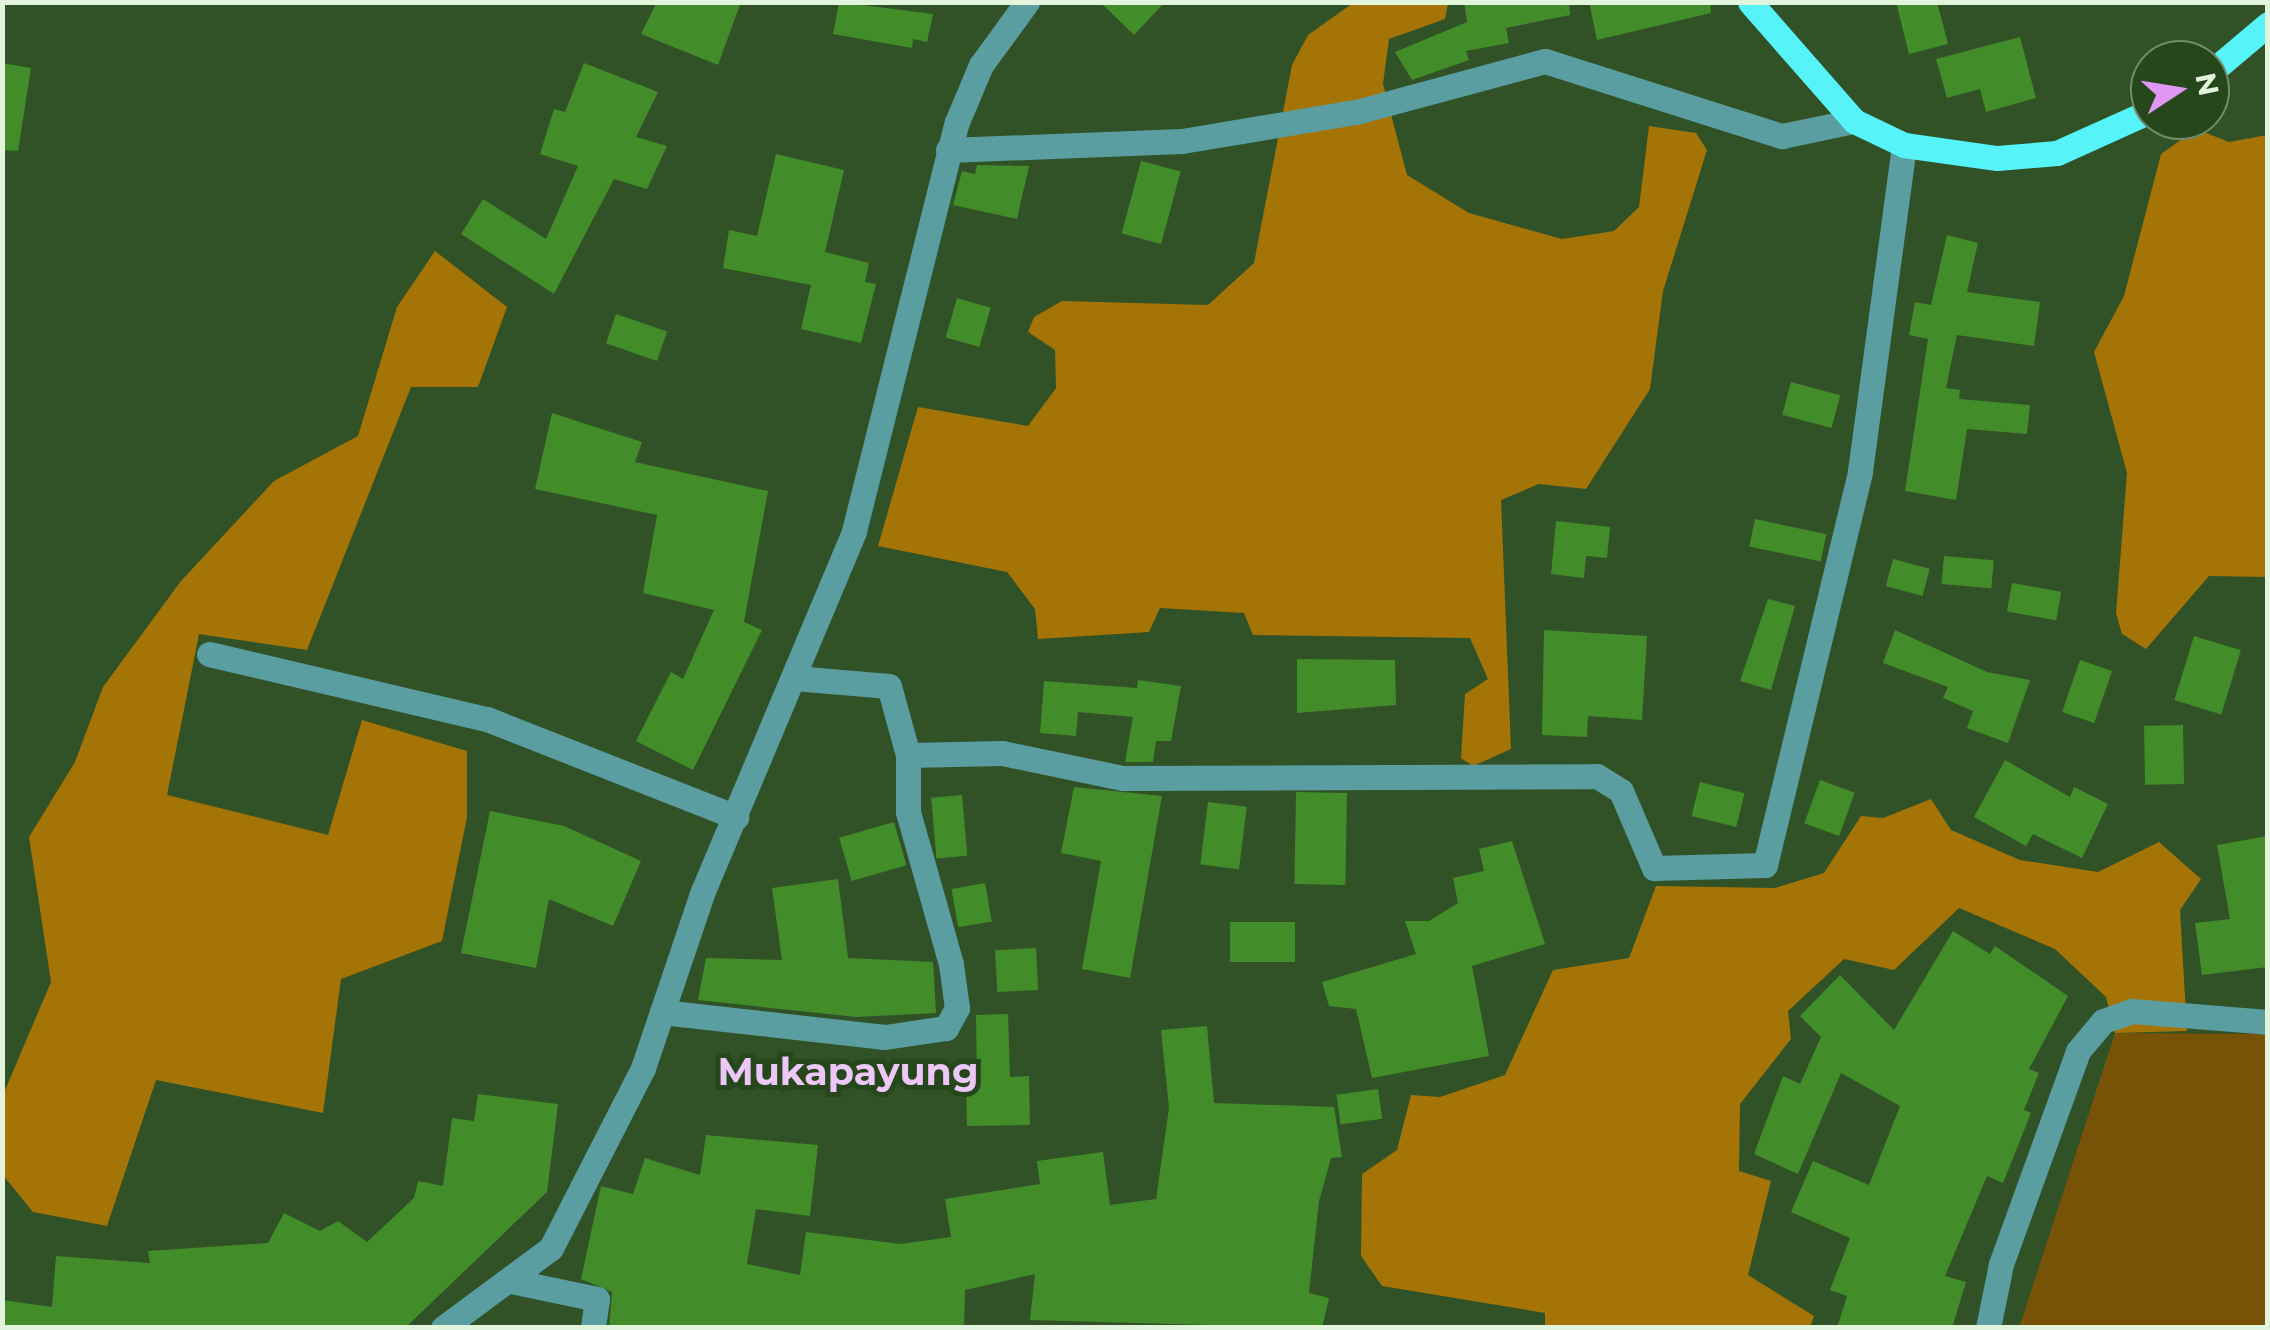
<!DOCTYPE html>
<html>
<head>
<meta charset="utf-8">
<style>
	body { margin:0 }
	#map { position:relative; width:2270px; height:1330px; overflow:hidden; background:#315127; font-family:Montserrat,sans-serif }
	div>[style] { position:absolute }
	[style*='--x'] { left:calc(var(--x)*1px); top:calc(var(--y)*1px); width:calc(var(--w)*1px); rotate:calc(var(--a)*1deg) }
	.green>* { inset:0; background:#765307 }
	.forest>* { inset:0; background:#a57407 }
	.building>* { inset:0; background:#438c2a; transform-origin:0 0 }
	.minor>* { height:25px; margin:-12.5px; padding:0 12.5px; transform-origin:12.5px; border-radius:12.5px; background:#5b9ea1 }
	.major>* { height:25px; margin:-12.5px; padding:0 12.5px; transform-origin:12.5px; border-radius:12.5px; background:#56f3f9 }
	span { translate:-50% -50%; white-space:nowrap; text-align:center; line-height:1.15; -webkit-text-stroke:10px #26461c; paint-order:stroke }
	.quarter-label { font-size:38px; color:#eec7f9; font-weight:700 }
	.frame { position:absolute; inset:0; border:5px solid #e2f5dc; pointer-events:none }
	.north { position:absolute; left:2130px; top:40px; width:100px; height:100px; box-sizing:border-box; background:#26461c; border:2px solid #718c69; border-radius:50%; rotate:78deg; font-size:28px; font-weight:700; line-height:40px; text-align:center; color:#e2f5dc }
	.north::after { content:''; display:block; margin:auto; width:35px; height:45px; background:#de98f2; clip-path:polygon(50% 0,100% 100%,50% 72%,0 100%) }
</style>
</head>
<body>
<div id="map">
	<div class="green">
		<i style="clip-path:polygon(2115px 1033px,2267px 1034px,2267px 1327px,2019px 1328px)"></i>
	</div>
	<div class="forest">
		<i style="clip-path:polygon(1353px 3px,1448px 3px,1445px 19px,1389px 39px,1383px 84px,1407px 175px,1469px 213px,1562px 239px,1614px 231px,1639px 207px,1649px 126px,1696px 133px,1707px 150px,1663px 291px,1650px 389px,1586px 489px,1539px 484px,1501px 500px,1511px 749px,1473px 766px,1461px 758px,1465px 694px,1488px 679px,1470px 638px,1253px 635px,1244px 613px,1160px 608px,1149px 632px,1038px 639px,1035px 609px,1007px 572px,878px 546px,918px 407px,1028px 426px,1056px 388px,1055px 350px,1028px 332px,1034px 317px,1062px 301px,1208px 305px,1254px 263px,1292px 65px,1308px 35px)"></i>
		<i style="clip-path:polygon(2196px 129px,2229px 142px,2267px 135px,2267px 577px,2209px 576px,2146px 649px,2122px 634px,2116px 613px,2127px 473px,2094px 352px,2124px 296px,2161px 154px)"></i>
		<i style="clip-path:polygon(435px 251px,507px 307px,478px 387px,411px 387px,307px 650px,199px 634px,167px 795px,328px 835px,362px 720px,467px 751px,467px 817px,442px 941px,341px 979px,323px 1113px,156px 1080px,107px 1226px,33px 1212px,2px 1174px,3px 1095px,51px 982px,29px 837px,75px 762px,103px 687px,181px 581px,274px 481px,358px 436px,397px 307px)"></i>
		<i style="clip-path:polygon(1931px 799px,1951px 830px,2020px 860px,2098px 872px,2159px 842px,2201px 879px,2180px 910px,2187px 1031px,2115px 1033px,2106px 997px,2055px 949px,1959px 908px,1894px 970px,1844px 959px,1788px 1011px,1791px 1039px,1740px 1104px,1739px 1171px,1771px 1181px,1748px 1275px,1814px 1316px,1810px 1327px,1545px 1327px,1545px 1313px,1382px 1286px,1361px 1256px,1362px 1174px,1397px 1150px,1411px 1095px,1440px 1097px,1505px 1075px,1553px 970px,1629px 958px,1656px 886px,1775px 888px,1824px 873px,1861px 816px,1883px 818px)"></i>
	</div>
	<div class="building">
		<i style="clip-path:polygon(657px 2px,741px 2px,718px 65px,641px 34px)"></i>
		<i style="clip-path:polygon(839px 2px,933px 14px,927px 42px,913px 39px,912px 48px,833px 34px)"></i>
		<i style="clip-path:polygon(1100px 2px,1165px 2px,1134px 35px)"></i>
		<i style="clip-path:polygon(1464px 2px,1569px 2px,1570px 15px,1506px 28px,1509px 43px,1466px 51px,1469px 60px,1412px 80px,1395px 52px,1467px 22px)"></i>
		<i style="clip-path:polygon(1589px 2px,1710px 2px,1711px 13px,1597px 40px)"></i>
		<i style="clip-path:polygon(1896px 2px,1937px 2px,1948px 44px,1909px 54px)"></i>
		<i style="clip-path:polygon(2020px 37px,2036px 98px,1986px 112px,1980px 89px,1947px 98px,1936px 59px)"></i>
		<i style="clip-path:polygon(2px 63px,31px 68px,18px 151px,2px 150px)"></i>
		<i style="clip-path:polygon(584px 63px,658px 92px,636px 137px,667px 146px,647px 189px,614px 179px,554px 294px,461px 234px,483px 199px,546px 239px,578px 166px,540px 154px,554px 109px,565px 112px)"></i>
		<i style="clip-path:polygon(776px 154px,844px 170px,825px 252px,869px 263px,865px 282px,876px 284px,861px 343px,801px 329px,811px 285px,723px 268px,729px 230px,757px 236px)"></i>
		<i style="left:1141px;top:161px;width:41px;height:75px;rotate:15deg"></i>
		<i style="clip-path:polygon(977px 165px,1029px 166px,1017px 219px,953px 205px,962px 171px,975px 174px)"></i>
		<i style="clip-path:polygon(1947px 235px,1978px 243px,1967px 292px,2040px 302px,2034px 346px,1957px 335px,1946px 388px,1960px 390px,1959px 399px,2030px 405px,2027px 434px,1967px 429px,1956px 500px,1905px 491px,1928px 339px,1909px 335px,1915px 302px,1931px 305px)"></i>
		<i style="left:957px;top:298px;width:35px;height:41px;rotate:16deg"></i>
		<i style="left:616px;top:314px;width:54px;height:31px;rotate:19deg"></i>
		<i style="left:1791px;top:382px;width:51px;height:34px;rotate:15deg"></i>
		<i style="clip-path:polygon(552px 413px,642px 442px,635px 462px,768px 491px,744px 622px,762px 630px,693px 770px,636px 741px,671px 672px,683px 679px,714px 610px,643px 593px,657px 515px,535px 489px)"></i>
		<i style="left:1755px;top:519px;width:73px;height:28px;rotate:12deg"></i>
		<i style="clip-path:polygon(1556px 521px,1610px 527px,1607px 558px,1586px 556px,1584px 578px,1551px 574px)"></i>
		<i style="left:1944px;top:556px;width:50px;height:28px;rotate:5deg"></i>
		<i style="left:1893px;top:559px;width:38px;height:28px;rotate:15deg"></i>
		<i style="left:2012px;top:583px;width:50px;height:29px;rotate:10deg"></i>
		<i style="clip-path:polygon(1768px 599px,1795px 606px,1771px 690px,1740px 681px)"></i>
		<i style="clip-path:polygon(1544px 630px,1647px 636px,1642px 720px,1588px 716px,1587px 737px,1542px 735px)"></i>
		<i style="clip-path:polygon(1895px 630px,1987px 672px,2030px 680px,2008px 743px,1967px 728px,1973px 711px,1943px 698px,1948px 687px,1883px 663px)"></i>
		<i style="left:2194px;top:636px;width:49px;height:67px;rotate:17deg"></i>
		<i style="clip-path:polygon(1297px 659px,1395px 660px,1396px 705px,1297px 713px)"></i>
		<i style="left:2080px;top:660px;width:34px;height:55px;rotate:19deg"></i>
		<i style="clip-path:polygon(1138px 680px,1181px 686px,1171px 741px,1156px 741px,1153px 762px,1125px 762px,1133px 717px,1078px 712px,1076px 736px,1040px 733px,1044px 681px,1137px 688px)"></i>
		<i style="left:2183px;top:725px;width:59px;height:39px;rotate:89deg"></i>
		<i style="clip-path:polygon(2005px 760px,2070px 797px,2074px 787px,2108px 804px,2082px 858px,2033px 834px,2026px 846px,1974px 817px)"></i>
		<i style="left:1820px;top:780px;width:37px;height:46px;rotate:20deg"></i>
		<i style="left:1700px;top:782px;width:46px;height:35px;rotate:14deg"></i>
		<i style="clip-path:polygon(1074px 787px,1162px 796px,1130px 978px,1082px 969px,1101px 861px,1061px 853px)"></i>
		<i style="left:1347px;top:793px;width:92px;height:51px;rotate:91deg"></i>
		<i style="left:962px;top:795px;width:61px;height:31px;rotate:85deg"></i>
		<i style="left:1208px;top:802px;width:39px;height:63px;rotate:7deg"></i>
		<i style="clip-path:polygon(490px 811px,564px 826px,641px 861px,613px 926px,549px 899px,536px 968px,461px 953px)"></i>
		<i style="left:894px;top:822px;width:45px;height:57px;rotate:74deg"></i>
		<i style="clip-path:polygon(2268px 836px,2268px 967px,2202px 975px,2195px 923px,2230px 919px,2217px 845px)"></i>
		<i style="clip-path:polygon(1512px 841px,1545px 944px,1472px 966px,1489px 1056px,1372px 1078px,1356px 1009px,1329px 1006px,1322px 982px,1416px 954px,1405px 921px,1429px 921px,1458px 903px,1453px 878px,1484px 871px,1479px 849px)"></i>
		<i style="clip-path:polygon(838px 879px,848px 958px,933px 962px,936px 1013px,856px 1017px,698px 1000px,706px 958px,782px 960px,772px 888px)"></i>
		<i style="left:985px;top:883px;width:39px;height:34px;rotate:80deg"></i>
		<i style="left:1230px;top:922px;width:65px;height:40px"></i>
		<i style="clip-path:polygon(1953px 931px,1990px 954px,1995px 946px,2068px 996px,2029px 1069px,2039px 1073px,2024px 1110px,2031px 1113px,2003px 1183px,1987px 1176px,1945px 1276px,1966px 1282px,1952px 1328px,1837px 1328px,1847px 1296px,1830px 1290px,1850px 1238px,1791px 1212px,1813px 1161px,1869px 1185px,1900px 1106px,1841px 1073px,1798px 1174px,1754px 1154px,1783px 1076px,1800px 1084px,1821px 1037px,1800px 1016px,1840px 975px,1894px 1030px)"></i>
		<i style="left:1036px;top:948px;width:42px;height:41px;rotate:87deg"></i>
		<i style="clip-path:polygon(1008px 1014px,1010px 1077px,1029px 1076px,1030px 1125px,967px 1126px,966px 1084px,977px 1084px,976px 1015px)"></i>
		<i style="clip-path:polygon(1207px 1026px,1214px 1103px,1334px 1107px,1342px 1157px,1331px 1158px,1319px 1201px,1309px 1293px,1329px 1298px,1322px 1328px,1030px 1320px,1035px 1274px,965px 1290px,964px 1328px,609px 1328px,612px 1292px,581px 1279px,601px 1186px,633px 1194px,645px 1158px,700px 1175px,706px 1135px,818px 1145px,810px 1216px,756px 1209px,747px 1264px,800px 1275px,806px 1232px,900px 1244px,951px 1237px,945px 1199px,1040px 1184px,1037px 1161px,1103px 1152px,1110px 1205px,1156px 1199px,1169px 1108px,1161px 1030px)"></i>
		<i style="left:1378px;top:1089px;width:30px;height:42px;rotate:82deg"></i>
		<i style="clip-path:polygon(478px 1094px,558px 1104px,547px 1192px,405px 1328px,2px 1328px,2px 1300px,52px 1307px,56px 1256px,150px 1263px,148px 1251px,268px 1243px,284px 1213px,320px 1231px,338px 1221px,367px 1242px,414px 1198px,418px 1181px,443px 1186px,452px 1118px,474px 1121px)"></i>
	</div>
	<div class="minor">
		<i style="--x:948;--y:150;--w:234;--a:-2.2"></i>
		<i style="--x:1182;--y:141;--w:176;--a:-9.5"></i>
		<i style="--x:1356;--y:112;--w:196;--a:-15.1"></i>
		<i style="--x:1545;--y:61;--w:249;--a:17.6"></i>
		<i style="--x:1782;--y:136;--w:74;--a:-11.8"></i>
		<i style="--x:209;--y:654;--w:285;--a:13.2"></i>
		<i style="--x:487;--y:719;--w:268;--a:21.5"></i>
		<i style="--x:794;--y:678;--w:95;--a:4.8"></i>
		<i style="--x:889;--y:686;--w:72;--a:74.6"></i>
		<i style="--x:908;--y:755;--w:94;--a:-1.2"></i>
		<i style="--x:1002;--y:753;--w:124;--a:11.7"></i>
		<i style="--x:1123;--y:778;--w:474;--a:-0.2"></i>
		<i style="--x:1597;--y:776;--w:28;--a:32"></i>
		<i style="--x:1621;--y:791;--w:84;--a:66.8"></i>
		<i style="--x:1654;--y:868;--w:111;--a:-1.5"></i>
		<i style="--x:1765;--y:865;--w:405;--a:-76.4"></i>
		<i style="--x:1860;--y:471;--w:329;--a:-82.3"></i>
		<i style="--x:662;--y:1012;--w:224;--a:6.4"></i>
		<i style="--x:885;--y:1037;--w:62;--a:-8.4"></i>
		<i style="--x:946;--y:1028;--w:23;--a:-61"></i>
		<i style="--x:957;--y:1008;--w:44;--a:-97.8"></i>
		<i style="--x:951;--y:964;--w:158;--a:-105.8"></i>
		<i style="--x:908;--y:812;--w:57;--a:-90"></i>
		<i style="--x:511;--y:1281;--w:88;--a:11.8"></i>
		<i style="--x:597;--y:1299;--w:29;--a:98"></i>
		<i style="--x:443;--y:1328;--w:134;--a:-36.5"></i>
		<i style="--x:551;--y:1248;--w:202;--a:-62.9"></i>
		<i style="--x:643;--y:1068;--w:187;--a:-71.3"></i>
		<i style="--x:703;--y:891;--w:390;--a:-67.2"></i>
		<i style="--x:854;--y:531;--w:422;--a:-75.9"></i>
		<i style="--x:957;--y:122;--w:62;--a:-67.2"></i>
		<i style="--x:981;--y:65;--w:78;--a:-53.9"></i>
		<i style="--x:1988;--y:1328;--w:65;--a:-78.5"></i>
		<i style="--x:2001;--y:1264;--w:226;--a:-70.1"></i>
		<i style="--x:2078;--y:1051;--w:39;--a:-50"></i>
		<i style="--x:2103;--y:1021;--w:31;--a:-19"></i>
		<i style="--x:2132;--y:1011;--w:136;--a:4.6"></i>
	</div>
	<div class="major">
		<i style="--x:1750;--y:2;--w:158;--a:48.8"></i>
		<i style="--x:1854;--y:121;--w:55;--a:25.6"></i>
		<i style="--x:1904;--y:145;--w:94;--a:8"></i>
		<i style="--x:1997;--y:158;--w:60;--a:-4.8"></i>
		<i style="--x:2057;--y:153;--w:102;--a:-24.3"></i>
		<i style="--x:2210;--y:73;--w:76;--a:-40.2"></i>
	</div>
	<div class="quarter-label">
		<span style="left:848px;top:1072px">Mukapayung</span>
	</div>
	<div class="frame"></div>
	<div class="north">N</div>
</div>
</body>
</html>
